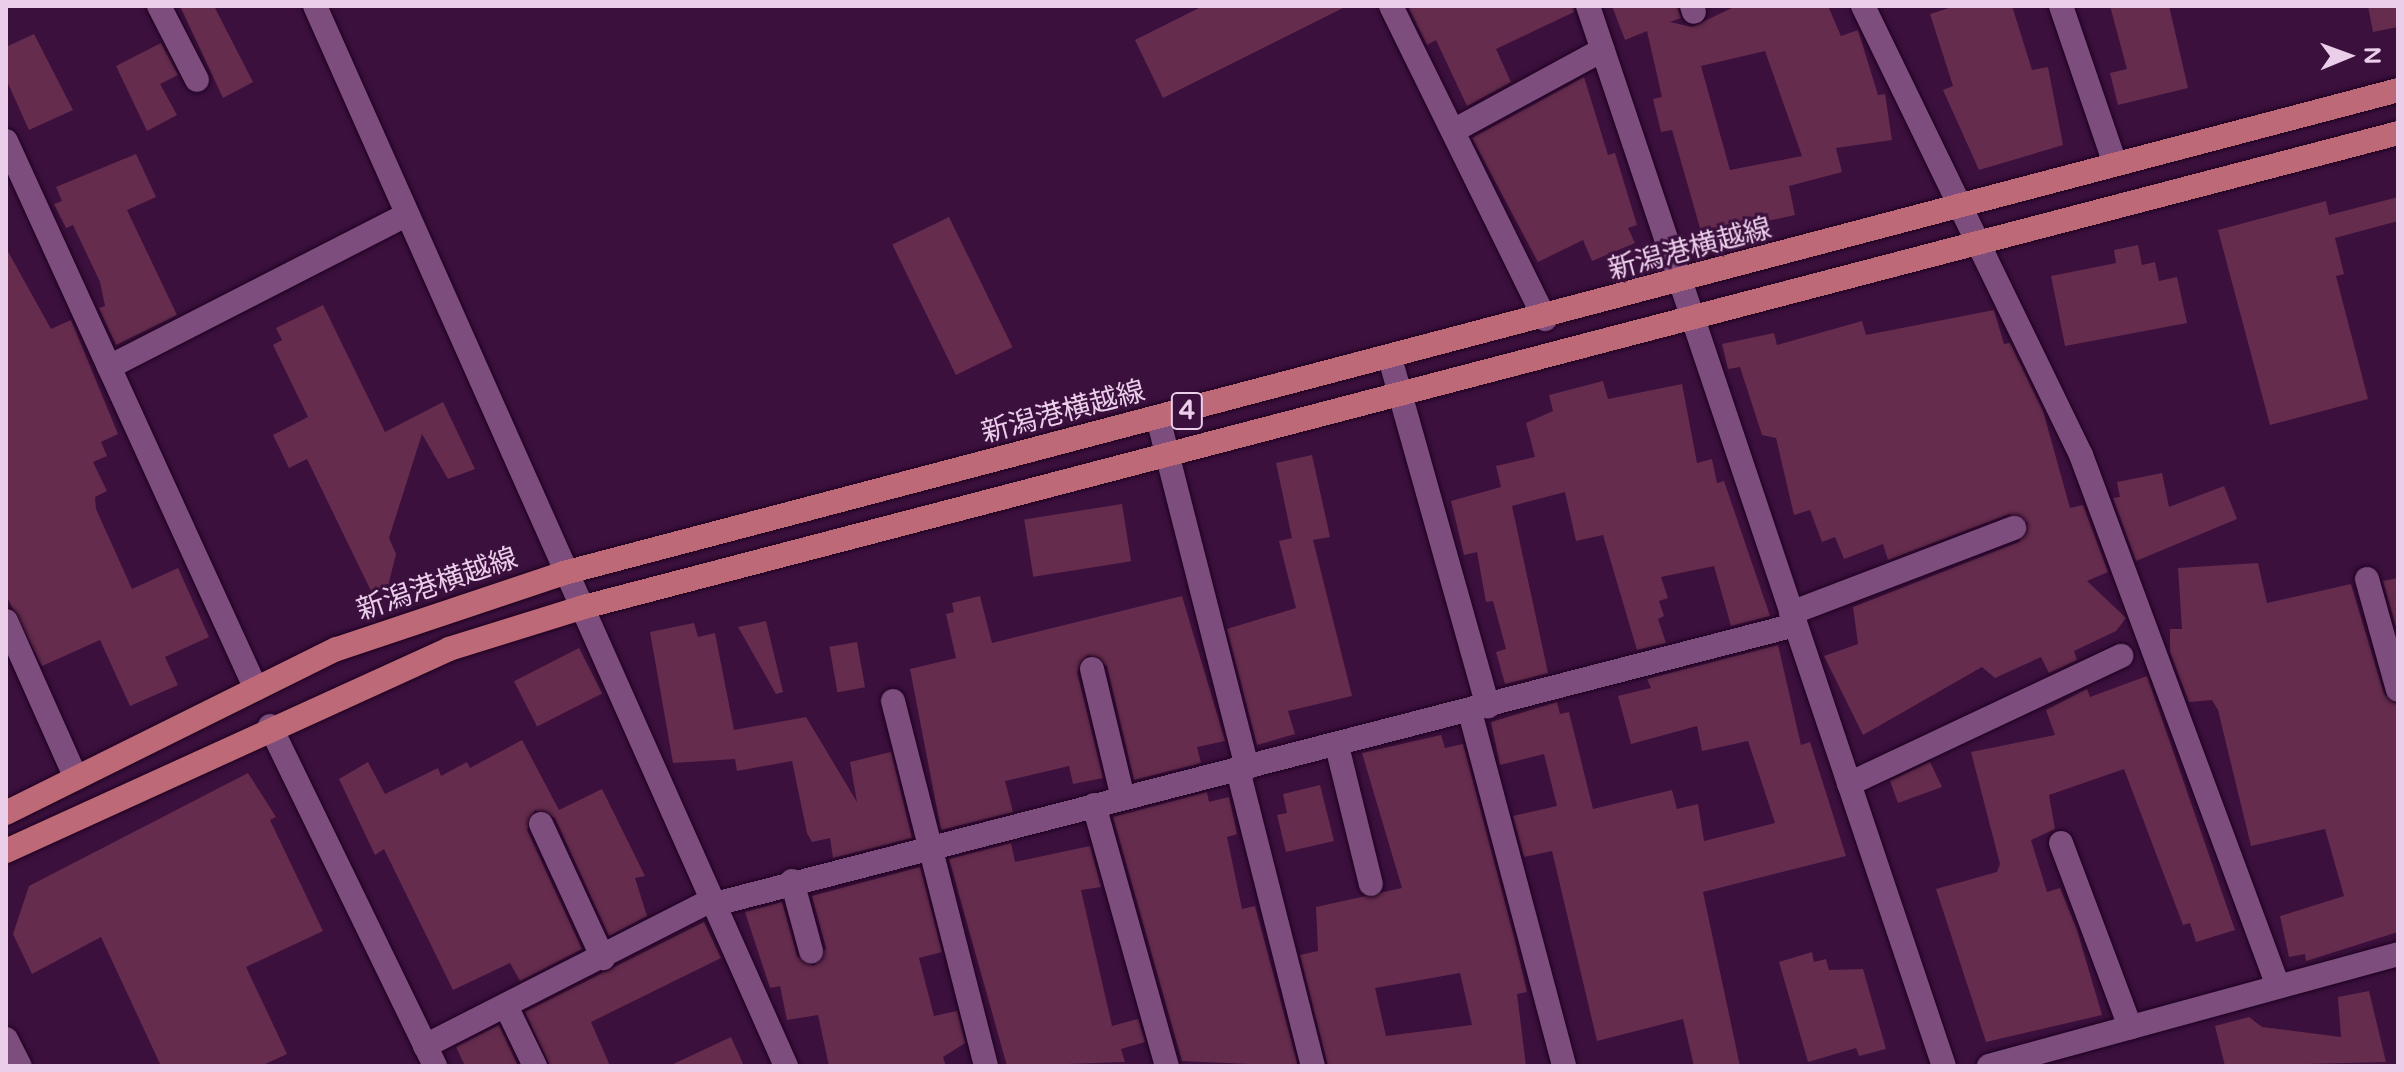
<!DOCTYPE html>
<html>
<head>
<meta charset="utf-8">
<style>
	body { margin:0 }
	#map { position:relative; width:2404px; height:1072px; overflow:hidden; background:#3b103d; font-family:"Varela Round","Noto Sans JP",sans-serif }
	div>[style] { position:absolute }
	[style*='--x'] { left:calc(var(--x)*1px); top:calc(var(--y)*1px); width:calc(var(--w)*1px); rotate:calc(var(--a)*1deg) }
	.building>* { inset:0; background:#652c4d; transform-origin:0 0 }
	.roads { filter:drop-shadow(0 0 2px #1e001f) drop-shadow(0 0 2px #1e001f) }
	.street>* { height:24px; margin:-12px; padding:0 12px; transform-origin:12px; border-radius:12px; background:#7d4d7e }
	.secondary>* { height:24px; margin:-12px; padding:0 12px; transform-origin:12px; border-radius:12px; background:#7d4d7e }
	.primary>* { height:24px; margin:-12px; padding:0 12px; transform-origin:12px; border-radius:12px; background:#be6977 }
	span { translate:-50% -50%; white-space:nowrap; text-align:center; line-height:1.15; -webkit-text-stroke:6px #3b103d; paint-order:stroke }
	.shield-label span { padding:2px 6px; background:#3b103d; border:2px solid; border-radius:6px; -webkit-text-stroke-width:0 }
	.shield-label { font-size:26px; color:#eaceea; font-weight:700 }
	.street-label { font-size:28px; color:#eaceea }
	.frame { position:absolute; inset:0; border:8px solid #eaceea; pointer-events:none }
	.north { position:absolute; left:2308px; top:16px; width:80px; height:80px; -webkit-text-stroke:6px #3b103d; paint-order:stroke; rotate:89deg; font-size:22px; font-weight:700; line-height:32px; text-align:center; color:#eaceea }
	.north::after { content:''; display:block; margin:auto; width:28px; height:36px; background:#eaceea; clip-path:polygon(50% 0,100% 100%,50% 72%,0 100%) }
</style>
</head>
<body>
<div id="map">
	<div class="building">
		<i style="clip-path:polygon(180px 6px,214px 6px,253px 82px,223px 98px)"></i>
		<i style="clip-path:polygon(1203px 6px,1347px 6px,1163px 98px,1135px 40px)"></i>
		<i style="clip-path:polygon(1408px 6px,1573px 6px,1574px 12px,1496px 49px,1511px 82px,1467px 106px,1436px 40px,1427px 45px)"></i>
		<i style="clip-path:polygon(evenodd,1612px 6px,1677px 6px,1681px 18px,1670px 22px,1692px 27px,1736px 6px,1828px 6px,1841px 36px,1858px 30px,1878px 95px,1885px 94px,1892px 140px,1836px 148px,1842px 172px,1789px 186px,1795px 215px,1702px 235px,1672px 130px,1661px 132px,1653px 99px,1662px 97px,1647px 31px,1625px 40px,1612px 6px,1765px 51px,1802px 156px,1730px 170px,1701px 66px,1765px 51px)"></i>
		<i style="clip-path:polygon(1955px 6px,2012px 6px,2032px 70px,2048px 67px,2063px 145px,1979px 170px,1943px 90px,1953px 86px,1930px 14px)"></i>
		<i style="clip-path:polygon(2110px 6px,2169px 6px,2188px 88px,2118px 105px,2110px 73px,2127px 69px)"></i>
		<i style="clip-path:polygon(2368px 6px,2398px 6px,2398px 27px,2373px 32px)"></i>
		<i style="clip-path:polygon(34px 34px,73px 110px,29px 130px,6px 79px,6px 47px)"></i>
		<i style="clip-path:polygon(161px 43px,178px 75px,160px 84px,177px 115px,147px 131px,116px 66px)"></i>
		<i style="clip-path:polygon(1584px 77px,1608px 155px,1615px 153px,1637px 225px,1628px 228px,1635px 243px,1592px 261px,1583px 240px,1538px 262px,1472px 138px)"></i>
		<i style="clip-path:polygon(136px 154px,156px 197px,127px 210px,177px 315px,116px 345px,99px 308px,105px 306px,100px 282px,73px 225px,66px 228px,54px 204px,62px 201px,56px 187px)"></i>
		<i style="clip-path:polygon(2398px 197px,2398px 221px,2335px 238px,2344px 274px,2336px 276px,2368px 399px,2270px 425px,2218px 230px,2326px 201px,2329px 215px)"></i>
		<i style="left:949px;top:217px;width:145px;height:63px;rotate:64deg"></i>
		<i style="clip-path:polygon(2138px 245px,2142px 265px,2155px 262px,2159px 281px,2177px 277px,2187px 323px,2065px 346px,2051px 276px,2116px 263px,2114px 250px)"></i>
		<i style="clip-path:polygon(6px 248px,51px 329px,71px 320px,118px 434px,101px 442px,107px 456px,93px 462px,107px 491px,95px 497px,96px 509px,132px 589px,178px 568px,209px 637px,165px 657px,178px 685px,130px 706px,100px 640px,42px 666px,6px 595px)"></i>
		<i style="clip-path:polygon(323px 305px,385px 432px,443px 402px,475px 469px,448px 479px,422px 434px,389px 538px,396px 554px,388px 586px,372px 593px,307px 459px,289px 468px,273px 435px,308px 417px,273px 345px,282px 340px,276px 328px)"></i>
		<i style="clip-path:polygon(1994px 310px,2004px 344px,2010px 343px,2043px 411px,2070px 508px,2083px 505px,2108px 572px,2087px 581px,2126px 618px,2116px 631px,2074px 651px,2077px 660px,2049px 673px,2041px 657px,1995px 678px,1982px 667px,1863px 735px,1824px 656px,1858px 644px,1853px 607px,2019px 542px,2028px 523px,2009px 514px,1888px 560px,1883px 544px,1844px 559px,1835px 537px,1822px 542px,1810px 510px,1794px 515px,1776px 438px,1762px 435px,1740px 367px,1728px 369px,1722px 344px,1774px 333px,1777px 345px,1862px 321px,1866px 335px)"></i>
		<i style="clip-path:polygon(1603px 381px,1608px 399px,1682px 384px,1697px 463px,1712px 459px,1717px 483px,1724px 481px,1770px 616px,1731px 626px,1714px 566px,1661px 577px,1668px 598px,1659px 601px,1664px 616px,1658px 619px,1666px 643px,1637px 650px,1603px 535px,1576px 541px,1565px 492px,1512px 506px,1548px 673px,1505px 684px,1496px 652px,1506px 649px,1493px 601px,1486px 602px,1477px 552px,1464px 555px,1451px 501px,1501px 487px,1496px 466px,1535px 457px,1526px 423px,1553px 411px,1549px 395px)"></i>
		<i style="clip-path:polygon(1312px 455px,1330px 537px,1313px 540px,1352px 696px,1288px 711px,1295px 734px,1257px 745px,1227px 629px,1296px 608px,1279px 541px,1292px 538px,1276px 463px)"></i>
		<i style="clip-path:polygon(2162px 473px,2169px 507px,2224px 486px,2237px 519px,2136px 561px,2113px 498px,2120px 497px,2117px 482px)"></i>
		<i style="left:1122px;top:504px;width:58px;height:99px;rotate:81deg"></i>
		<i style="clip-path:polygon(2258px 563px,2267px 603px,2351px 584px,2384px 694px,2398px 705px,2398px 932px,2306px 961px,2305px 954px,2289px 957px,2280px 916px,2344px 896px,2325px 829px,2251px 846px,2218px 710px,2212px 700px,2189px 702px,2170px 652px,2170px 629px,2182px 629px,2178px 568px)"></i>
		<i style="clip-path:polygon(2398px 578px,2398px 634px,2383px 581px)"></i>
		<i style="clip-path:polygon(980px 596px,992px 643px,1182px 596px,1225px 741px,1197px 747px,1201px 763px,1134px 780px,1107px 666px,1088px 655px,1077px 672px,1103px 778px,1073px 784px,1069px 766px,1005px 781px,1013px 812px,941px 830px,910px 669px,956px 658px,946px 614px,954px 612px,952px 603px)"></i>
		<i style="clip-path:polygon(766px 621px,783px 692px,776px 694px,738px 627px)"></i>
		<i style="clip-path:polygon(694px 623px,698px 637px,715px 633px,734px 730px,806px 717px,857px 802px,850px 762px,891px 752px,912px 838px,833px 858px,830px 838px,812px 842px,807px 833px,792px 761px,737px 771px,735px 759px,673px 763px,650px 632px)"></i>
		<i style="left:857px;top:642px;width:46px;height:28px;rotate:80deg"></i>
		<i style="clip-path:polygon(1778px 645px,1801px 745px,1810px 742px,1846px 856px,1703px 892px,1740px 1066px,1694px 1066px,1683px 1019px,1597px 1041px,1552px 851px,1524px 857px,1513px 816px,1557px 806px,1544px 754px,1500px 765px,1491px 722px,1557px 702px,1560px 714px,1569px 712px,1593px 809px,1672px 790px,1677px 809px,1698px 804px,1704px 841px,1775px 823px,1748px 741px,1702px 751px,1697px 726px,1631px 744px,1618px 696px,1651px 688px,1647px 679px)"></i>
		<i style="left:579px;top:648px;width:51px;height:73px;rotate:63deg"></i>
		<i style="clip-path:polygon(2147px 676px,2235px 930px,2196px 942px,2190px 923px,2183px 925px,2124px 769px,2049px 795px,2055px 829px,2031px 840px,2047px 892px,2060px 888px,2077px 930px,2102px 1015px,1986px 1042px,1936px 889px,1997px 872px,2000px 864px,1971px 752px,2055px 735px,2046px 710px,2087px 689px,2090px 697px)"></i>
		<i style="clip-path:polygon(evenodd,1441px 735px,1445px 748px,1463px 744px,1514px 937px,1527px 992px,1517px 994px,1526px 1066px,1328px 1066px,1300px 955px,1318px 951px,1316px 907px,1402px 888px,1362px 753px,1441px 735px,1460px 973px,1472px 1025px,1386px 1036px,1375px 988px,1460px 973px)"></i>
		<i style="clip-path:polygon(522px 740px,559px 810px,602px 789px,645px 876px,635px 878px,647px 916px,609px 936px,555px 818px,535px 810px,527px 830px,582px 949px,520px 981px,510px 963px,453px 990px,384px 849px,375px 855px,339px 779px,368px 762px,385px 794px,438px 768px,441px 776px,467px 762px,470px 768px)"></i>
		<i style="clip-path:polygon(1930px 762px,1942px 787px,1898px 803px,1890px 781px)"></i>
		<i style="clip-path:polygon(248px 773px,276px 817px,270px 820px,323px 931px,246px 967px,287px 1054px,261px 1066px,161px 1066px,101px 937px,32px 974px,13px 934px,29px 886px)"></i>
		<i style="clip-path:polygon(1320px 785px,1334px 841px,1286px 852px,1277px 815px,1287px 813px,1283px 794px)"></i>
		<i style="clip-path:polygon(1207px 792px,1209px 802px,1229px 797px,1237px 834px,1227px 837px,1242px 909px,1255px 906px,1298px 1066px,1182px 1061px,1113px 817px)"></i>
		<i style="clip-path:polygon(1011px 843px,1015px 862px,1090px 846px,1101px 887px,1081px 890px,1112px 1026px,1138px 1019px,1145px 1042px,1121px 1049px,1125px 1062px,1007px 1066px,949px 859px)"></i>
		<i style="clip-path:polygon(920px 867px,942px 952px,919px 958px,934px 1016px,957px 1011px,965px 1043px,943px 1057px,946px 1066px,829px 1066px,818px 1015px,787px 1020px,780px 986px,770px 988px,745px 912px,782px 902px,797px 956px,814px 966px,826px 948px,812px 896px)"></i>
		<i style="clip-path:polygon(704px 922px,721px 958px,591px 1022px,610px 1066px,550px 1066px,525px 1012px)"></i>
		<i style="clip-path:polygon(1812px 952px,1814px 962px,1826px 959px,1829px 970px,1863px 969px,1886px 1049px,1859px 1056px,1856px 1048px,1808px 1062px,1779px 962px)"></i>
		<i style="clip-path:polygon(2369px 991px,2386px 1062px,2225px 1066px,2215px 1026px,2249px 1017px,2262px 1027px,2341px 1037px,2338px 997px)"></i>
		<i style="clip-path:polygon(499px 1025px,518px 1066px,465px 1066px,456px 1047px)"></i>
		<i style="clip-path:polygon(731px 1037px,744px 1066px,669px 1066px)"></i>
	</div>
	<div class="roads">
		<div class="street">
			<i style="--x:159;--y:6;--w:83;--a:62.8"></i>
			<i style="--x:315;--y:6;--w:1160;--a:66.04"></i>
			<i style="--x:1391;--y:6;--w:349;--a:63.8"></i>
			<i style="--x:1588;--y:6;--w:1118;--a:71.44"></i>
			<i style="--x:1692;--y:6;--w:6;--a:72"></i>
			<i style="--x:1863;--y:6;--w:499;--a:64.1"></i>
			<i style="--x:2081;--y:455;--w:566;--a:69.65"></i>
			<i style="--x:2061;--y:6;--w:167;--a:71.1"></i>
			<i style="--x:1453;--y:131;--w:170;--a:-28.5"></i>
			<i style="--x:6;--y:141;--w:602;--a:65.48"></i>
			<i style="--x:1390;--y:358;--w:362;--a:74.3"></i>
			<i style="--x:109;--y:367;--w:334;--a:-27.1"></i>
			<i style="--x:1158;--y:418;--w:361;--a:75.7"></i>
			<i style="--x:2367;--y:579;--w:115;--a:74.4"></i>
			<i style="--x:1791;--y:613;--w:239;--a:-20.9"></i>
			<i style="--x:6;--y:621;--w:172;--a:66"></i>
			<i style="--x:1092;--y:669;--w:133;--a:76.5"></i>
			<i style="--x:893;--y:701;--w:377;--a:75.7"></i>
			<i style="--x:1470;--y:712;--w:366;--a:75.1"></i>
			<i style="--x:270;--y:726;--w:378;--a:64.1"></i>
			<i style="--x:1337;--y:746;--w:142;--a:76.2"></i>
			<i style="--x:1238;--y:770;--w:305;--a:75.8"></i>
			<i style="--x:1849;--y:784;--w:301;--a:-25.2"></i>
			<i style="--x:1094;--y:805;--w:271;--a:74.4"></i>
			<i style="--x:541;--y:824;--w:148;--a:65.2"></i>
			<i style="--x:2061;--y:843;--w:197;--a:69.4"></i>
			<i style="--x:792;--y:881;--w:73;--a:74.8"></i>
			<i style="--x:715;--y:904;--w:1115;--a:-14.48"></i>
			<i style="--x:506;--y:1006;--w:67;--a:64.2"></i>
			<i style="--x:425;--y:1046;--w:322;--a:-27"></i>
			<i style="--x:1989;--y:1066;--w:424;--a:-15.3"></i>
		</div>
		<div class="secondary">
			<i style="--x:6;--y:1039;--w:30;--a:63"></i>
		</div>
		<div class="primary">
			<i style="--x:6;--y:813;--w:369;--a:-26.4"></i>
			<i style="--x:337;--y:649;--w:239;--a:-18.5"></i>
			<i style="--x:564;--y:573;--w:1897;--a:-14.75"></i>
			<i style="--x:6;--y:851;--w:487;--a:-24.5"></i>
			<i style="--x:449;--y:649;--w:141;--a:-17.3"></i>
			<i style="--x:584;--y:607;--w:1875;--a:-14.64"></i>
		</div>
	</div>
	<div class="shield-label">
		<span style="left:1187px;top:411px">4</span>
	</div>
	<div class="street-label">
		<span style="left:1690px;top:249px;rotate:-15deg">新潟港横越線</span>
		<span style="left:1063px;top:412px;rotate:-15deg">新潟港横越線</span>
		<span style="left:437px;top:584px;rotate:-19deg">新潟港横越線</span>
	</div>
	<div class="frame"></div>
	<div class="north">N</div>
</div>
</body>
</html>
